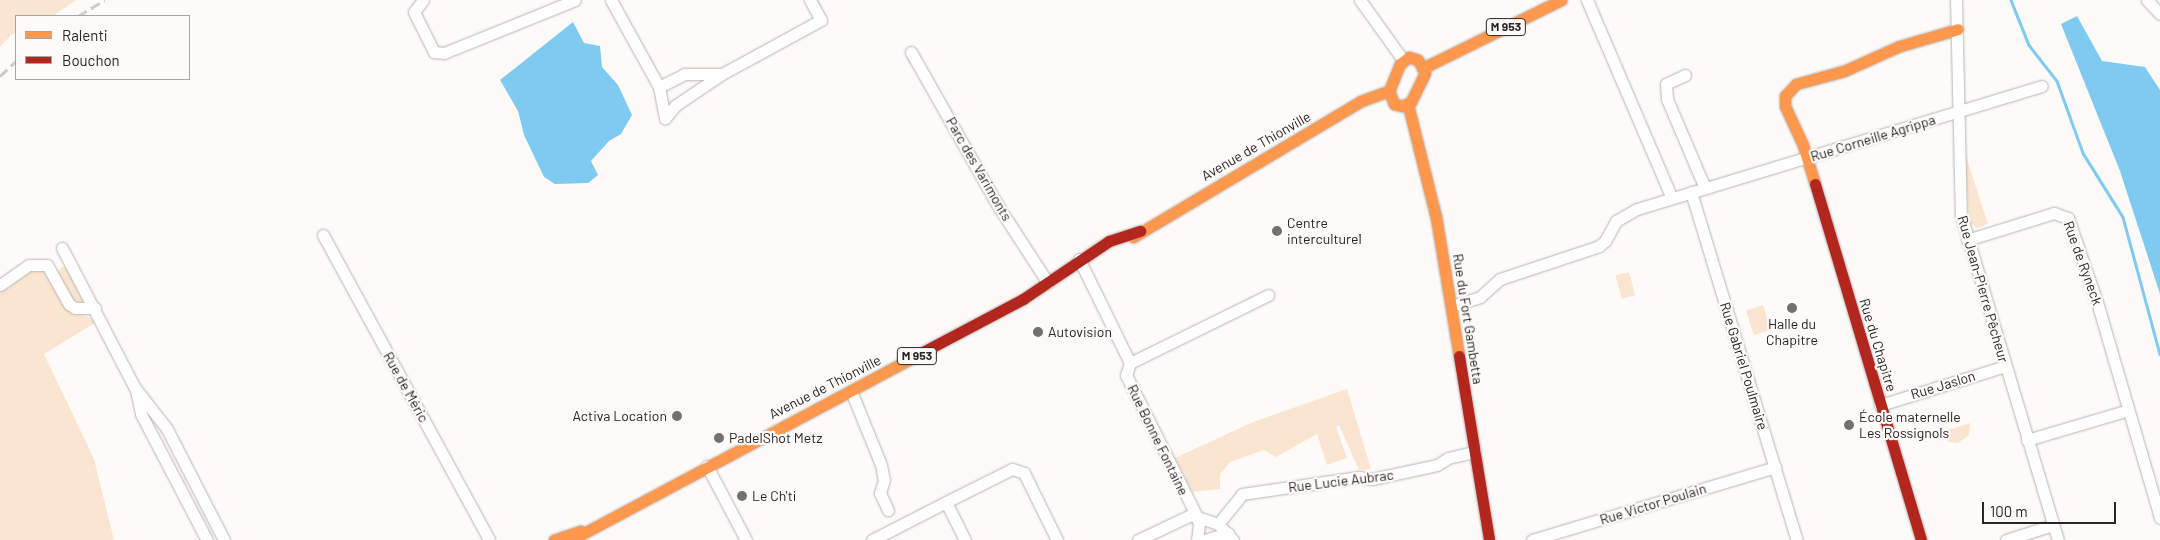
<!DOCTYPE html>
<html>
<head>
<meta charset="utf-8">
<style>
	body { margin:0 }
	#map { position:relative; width:2160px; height:540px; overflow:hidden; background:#fdfaf8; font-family:Barlow,sans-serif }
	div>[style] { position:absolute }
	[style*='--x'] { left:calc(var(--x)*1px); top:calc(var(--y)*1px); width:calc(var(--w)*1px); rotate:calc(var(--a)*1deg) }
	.green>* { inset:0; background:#fae5d1; transform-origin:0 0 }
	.water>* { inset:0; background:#7ecaf1 }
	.stream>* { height:2.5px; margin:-1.25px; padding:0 1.25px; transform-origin:1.25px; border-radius:1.25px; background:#7ecaf1 }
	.roads { filter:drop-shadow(0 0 1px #b7b4b2) drop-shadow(0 0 1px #b7b4b2) }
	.street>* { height:11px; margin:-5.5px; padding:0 5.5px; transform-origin:5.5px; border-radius:5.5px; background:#fffefe }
	.slow>* { height:11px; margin:-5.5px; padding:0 5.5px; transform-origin:5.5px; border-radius:5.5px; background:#ff974d }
	.jam>* { height:11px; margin:-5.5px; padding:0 5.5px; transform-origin:5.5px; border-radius:5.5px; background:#b3261e }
	.rail>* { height:2.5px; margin-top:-1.25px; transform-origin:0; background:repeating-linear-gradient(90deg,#cdcbcb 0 10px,transparent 0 15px) }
	.dots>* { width:14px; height:14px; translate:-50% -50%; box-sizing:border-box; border:2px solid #fefaf7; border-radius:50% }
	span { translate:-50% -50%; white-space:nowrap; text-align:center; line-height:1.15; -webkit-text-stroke:4.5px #fefaf7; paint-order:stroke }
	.shield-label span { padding:1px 4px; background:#fefaf7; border:1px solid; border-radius:4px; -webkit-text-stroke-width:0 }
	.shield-label { font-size:12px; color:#292522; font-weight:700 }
	.street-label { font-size:14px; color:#292522 }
	.poi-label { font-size:14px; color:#292522 }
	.left { translate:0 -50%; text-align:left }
	.right { translate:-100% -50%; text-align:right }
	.legend { position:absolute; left:15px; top:15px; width:175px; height:65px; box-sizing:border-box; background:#fefaf7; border:1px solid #a9a5a2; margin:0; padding:6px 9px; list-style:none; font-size:15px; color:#292522 }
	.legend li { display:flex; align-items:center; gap:10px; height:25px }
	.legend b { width:25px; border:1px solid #a9a5a2 }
	.scale { position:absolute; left:1982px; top:502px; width:134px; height:22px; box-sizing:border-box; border:2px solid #292522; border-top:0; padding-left:6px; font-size:15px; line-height:18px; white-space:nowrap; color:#292522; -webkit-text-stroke:4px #fefaf7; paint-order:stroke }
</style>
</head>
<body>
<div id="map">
	<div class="green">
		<i style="clip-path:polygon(0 0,76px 0,53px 16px,16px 16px,16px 34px,12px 34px,0 47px)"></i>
		<i style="clip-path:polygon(1965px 153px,1988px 224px,1977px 228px,1969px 222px)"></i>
		<i style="clip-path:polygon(61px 267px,67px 268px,83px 298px,82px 302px,74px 302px,58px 274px)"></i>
		<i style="clip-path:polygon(32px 268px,45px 269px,71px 310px,98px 321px,44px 354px,94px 459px,114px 540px,0 540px,0 288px)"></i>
		<i style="left:1629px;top:272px;width:24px;height:14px;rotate:75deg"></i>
		<i style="left:1763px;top:305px;width:26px;height:18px;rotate:72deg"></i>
		<i style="clip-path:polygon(1347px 389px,1371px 469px,1359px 470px,1339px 425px,1336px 427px,1347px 458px,1327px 465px,1317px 434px,1276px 457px,1264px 450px,1230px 462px,1220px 474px,1220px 489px,1192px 492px,1175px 458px,1253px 422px)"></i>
		<i style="clip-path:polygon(1970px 423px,1969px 435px,1958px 443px,1949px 442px,1939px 433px)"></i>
	</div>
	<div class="water">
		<i style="clip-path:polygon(2077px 16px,2102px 61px,2145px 67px,2160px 90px,2160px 294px,2120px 171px,2061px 24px)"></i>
		<i style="clip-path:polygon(573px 22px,584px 43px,600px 46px,602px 67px,618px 85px,632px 115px,621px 134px,609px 141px,591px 161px,598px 175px,588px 183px,555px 184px,544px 177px,524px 135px,518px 111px,500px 80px)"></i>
	</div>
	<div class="stream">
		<i style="--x:2011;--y:0;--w:48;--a:68.2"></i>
		<i style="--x:2029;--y:45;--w:46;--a:52.1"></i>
		<i style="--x:2057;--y:81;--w:77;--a:70.1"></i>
		<i style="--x:2083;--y:153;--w:75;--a:58"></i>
		<i style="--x:2123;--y:217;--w:142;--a:74.9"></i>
	</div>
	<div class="roads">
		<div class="street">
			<i style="--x:423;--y:0;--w:15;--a:127"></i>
			<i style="--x:414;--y:12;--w:45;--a:63.4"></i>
			<i style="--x:434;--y:52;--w:10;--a:6"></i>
			<i style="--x:444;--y:53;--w:141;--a:-22"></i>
			<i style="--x:611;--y:0;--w:99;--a:61.1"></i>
			<i style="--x:659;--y:87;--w:32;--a:79"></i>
			<i style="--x:1360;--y:0;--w:74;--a:54.4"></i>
			<i style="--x:1587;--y:0;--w:215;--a:66.8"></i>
			<i style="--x:1956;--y:0;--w:215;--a:88.7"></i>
			<i style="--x:1961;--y:215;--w:339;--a:73.4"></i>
			<i style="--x:2147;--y:0;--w:19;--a:47"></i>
			<i style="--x:911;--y:52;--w:180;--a:60.5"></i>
			<i style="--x:1000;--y:209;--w:88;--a:57"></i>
			<i style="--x:1685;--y:75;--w:21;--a:155"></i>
			<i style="--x:1666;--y:84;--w:15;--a:86"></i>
			<i style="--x:1667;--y:99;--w:97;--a:66.9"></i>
			<i style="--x:659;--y:87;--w:28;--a:-27"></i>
			<i style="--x:684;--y:74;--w:36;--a:0"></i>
			<i style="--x:665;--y:118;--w:17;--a:-50"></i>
			<i style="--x:676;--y:105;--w:55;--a:-34"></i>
			<i style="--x:722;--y:74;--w:113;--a:-28.6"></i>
			<i style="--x:821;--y:20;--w:23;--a:-119"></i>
			<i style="--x:1691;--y:192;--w:364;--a:73.1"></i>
			<i style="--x:323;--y:235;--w:347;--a:61.4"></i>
			<i style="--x:1967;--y:240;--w:91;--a:-17.2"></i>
			<i style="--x:2054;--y:213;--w:15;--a:20"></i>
			<i style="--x:2068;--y:218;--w:89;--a:71"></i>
			<i style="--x:2097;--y:302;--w:225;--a:73.7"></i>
			<i style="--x:62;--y:248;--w:158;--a:62.5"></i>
			<i style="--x:135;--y:388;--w:52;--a:52"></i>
			<i style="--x:167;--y:429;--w:125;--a:62.8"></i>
			<i style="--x:1079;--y:259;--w:116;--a:63.9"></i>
			<i style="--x:0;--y:285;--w:35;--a:-35"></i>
			<i style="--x:29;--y:265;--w:18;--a:0"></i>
			<i style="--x:47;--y:265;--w:45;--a:60.6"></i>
			<i style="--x:69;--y:304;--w:7;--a:34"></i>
			<i style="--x:75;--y:308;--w:20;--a:0"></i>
			<i style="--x:1451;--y:306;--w:30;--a:-17"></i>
			<i style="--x:1480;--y:297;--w:27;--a:-42"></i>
			<i style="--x:1500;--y:279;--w:104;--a:-18.4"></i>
			<i style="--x:1599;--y:246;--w:8;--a:-40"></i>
			<i style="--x:1605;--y:241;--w:23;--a:-61"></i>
			<i style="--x:1616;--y:221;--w:24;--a:-30"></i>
			<i style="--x:1637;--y:209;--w:423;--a:-16.9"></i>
			<i style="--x:1130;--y:363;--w:13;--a:108"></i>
			<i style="--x:1126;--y:375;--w:157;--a:63.4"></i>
			<i style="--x:1196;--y:515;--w:9;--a:72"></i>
			<i style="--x:1199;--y:524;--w:16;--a:97"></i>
			<i style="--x:1130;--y:363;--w:154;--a:-26.2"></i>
			<i style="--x:136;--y:390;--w:25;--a:78"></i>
			<i style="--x:141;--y:414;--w:142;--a:62.4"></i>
			<i style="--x:851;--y:391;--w:80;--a:67.9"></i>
			<i style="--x:881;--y:465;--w:15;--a:79"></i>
			<i style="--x:884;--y:480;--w:14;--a:107"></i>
			<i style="--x:880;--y:493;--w:19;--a:65"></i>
			<i style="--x:1880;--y:405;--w:131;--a:-17.3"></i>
			<i style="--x:2027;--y:440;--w:105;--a:-16.5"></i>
			<i style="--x:707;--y:466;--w:84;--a:62.2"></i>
			<i style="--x:1218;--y:524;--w:38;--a:-51"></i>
			<i style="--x:1242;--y:494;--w:118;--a:-8.3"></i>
			<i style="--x:1359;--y:477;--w:13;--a:9"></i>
			<i style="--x:1372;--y:479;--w:66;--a:-12.2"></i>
			<i style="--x:1437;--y:465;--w:13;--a:-32"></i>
			<i style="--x:1448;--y:458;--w:28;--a:-13"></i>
			<i style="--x:872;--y:540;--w:83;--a:-27.2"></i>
			<i style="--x:965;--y:540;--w:42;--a:-116.6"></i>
			<i style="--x:946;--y:502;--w:74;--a:-26.6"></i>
			<i style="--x:1012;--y:469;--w:13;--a:18"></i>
			<i style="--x:1024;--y:473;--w:75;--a:63.8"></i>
			<i style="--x:1138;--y:540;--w:59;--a:-25.3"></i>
			<i style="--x:1191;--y:515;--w:28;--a:18"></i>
			<i style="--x:1218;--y:524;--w:22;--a:47"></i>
			<i style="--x:1204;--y:540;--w:25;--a:-16"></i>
			<i style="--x:1532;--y:540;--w:254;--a:-16.7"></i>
			<i style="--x:2006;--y:540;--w:49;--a:-17.7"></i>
		</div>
		<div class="slow">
			<i style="--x:1409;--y:57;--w:9;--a:18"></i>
			<i style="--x:1418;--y:60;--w:15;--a:62"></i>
			<i style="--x:1425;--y:73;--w:32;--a:116"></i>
			<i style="--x:1411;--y:102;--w:10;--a:156"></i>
			<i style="--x:1402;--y:106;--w:8;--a:-166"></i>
			<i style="--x:1394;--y:104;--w:14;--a:-111"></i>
			<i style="--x:1389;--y:91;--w:29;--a:-68"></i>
			<i style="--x:1400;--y:64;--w:11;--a:-38"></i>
			<i style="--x:1425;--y:67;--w:152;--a:-26.2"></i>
			<i style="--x:1408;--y:105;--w:115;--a:76"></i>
			<i style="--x:1436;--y:217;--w:141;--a:80.6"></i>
			<i style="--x:1815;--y:184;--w:41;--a:-107.1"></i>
			<i style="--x:1803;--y:145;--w:43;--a:-114.8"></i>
			<i style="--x:1785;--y:106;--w:10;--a:-90"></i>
			<i style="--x:1785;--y:96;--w:16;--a:-47"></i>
			<i style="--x:1796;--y:84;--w:50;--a:-15.2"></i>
			<i style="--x:1844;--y:71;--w:61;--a:-24.1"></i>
			<i style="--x:1900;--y:46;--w:60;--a:-16.3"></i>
			<i style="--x:1133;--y:237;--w:265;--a:-30.8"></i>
			<i style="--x:1361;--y:101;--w:30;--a:-20"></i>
			<i style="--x:554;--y:540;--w:28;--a:-19"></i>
			<i style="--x:571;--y:540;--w:392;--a:-28.1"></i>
		</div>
		<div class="jam">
			<i style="--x:1815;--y:184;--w:371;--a:73.4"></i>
			<i style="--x:917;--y:355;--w:120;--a:-27.8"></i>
			<i style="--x:1023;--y:299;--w:104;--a:-34"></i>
			<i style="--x:1109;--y:241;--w:33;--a:-18"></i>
			<i style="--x:1459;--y:356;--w:186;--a:80.7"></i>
		</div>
	</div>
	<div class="rail">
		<i style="--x:78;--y:16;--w:31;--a:-31"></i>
		<i style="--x:0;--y:76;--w:22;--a:-43"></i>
	</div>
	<div class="dots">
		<i style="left:1277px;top:231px;background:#73706d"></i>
		<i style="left:1792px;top:308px;background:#73706d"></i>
		<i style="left:1038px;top:332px;background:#73706d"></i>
		<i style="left:677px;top:416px;background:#73706d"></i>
		<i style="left:1849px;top:425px;background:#73706d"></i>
		<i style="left:719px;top:438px;background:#73706d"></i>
		<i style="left:742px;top:496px;background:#73706d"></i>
	</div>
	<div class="shield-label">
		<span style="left:1506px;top:27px">M 953</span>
		<span style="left:917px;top:356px">M 953</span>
	</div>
	<div class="street-label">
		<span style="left:1873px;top:138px;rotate:-17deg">Rue Corneille Agrippa</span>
		<span style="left:1256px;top:146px;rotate:-30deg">Avenue de Thionville</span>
		<span style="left:979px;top:169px;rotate:60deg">Parc des Varimonts</span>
		<span style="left:2083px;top:263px;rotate:70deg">Rue de Ryneck</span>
		<span style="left:1983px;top:289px;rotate:74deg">Rue Jean-Pierre Pêcheur</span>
		<span style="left:1468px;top:319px;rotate:81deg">Rue du Fort Gambetta</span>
		<span style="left:1878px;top:345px;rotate:73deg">Rue du Chapitre</span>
		<span style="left:1744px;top:366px;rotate:73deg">Rue Gabriel Poulmaire</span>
		<span style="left:1943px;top:385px;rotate:-17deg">Rue Jaslon</span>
		<span style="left:406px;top:387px;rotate:61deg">Rue de Méric</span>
		<span style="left:825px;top:387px;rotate:-27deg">Avenue de Thionville</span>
		<span style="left:1158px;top:440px;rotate:64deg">Rue Bonne Fontaine</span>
		<span style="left:1341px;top:481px;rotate:-7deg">Rue Lucie Aubrac</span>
		<span style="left:1653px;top:504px;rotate:-17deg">Rue Victor Poulain</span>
	</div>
	<div class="poi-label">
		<span class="left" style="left:1287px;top:231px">Centre<br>interculturel</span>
		<span style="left:1792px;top:332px">Halle du<br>Chapitre</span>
		<span class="left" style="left:1048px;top:332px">Autovision</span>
		<span class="right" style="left:667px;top:416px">Activa Location</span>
		<span class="left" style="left:1859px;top:425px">École maternelle<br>Les Rossignols</span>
		<span class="left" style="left:729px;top:438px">PadelShot Metz</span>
		<span class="left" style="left:752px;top:496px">Le Ch'ti</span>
	</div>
	<ul class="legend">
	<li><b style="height:6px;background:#ff974d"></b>Ralenti</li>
	<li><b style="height:6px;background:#b3261e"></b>Bouchon</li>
	</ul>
	<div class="scale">100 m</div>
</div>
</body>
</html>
